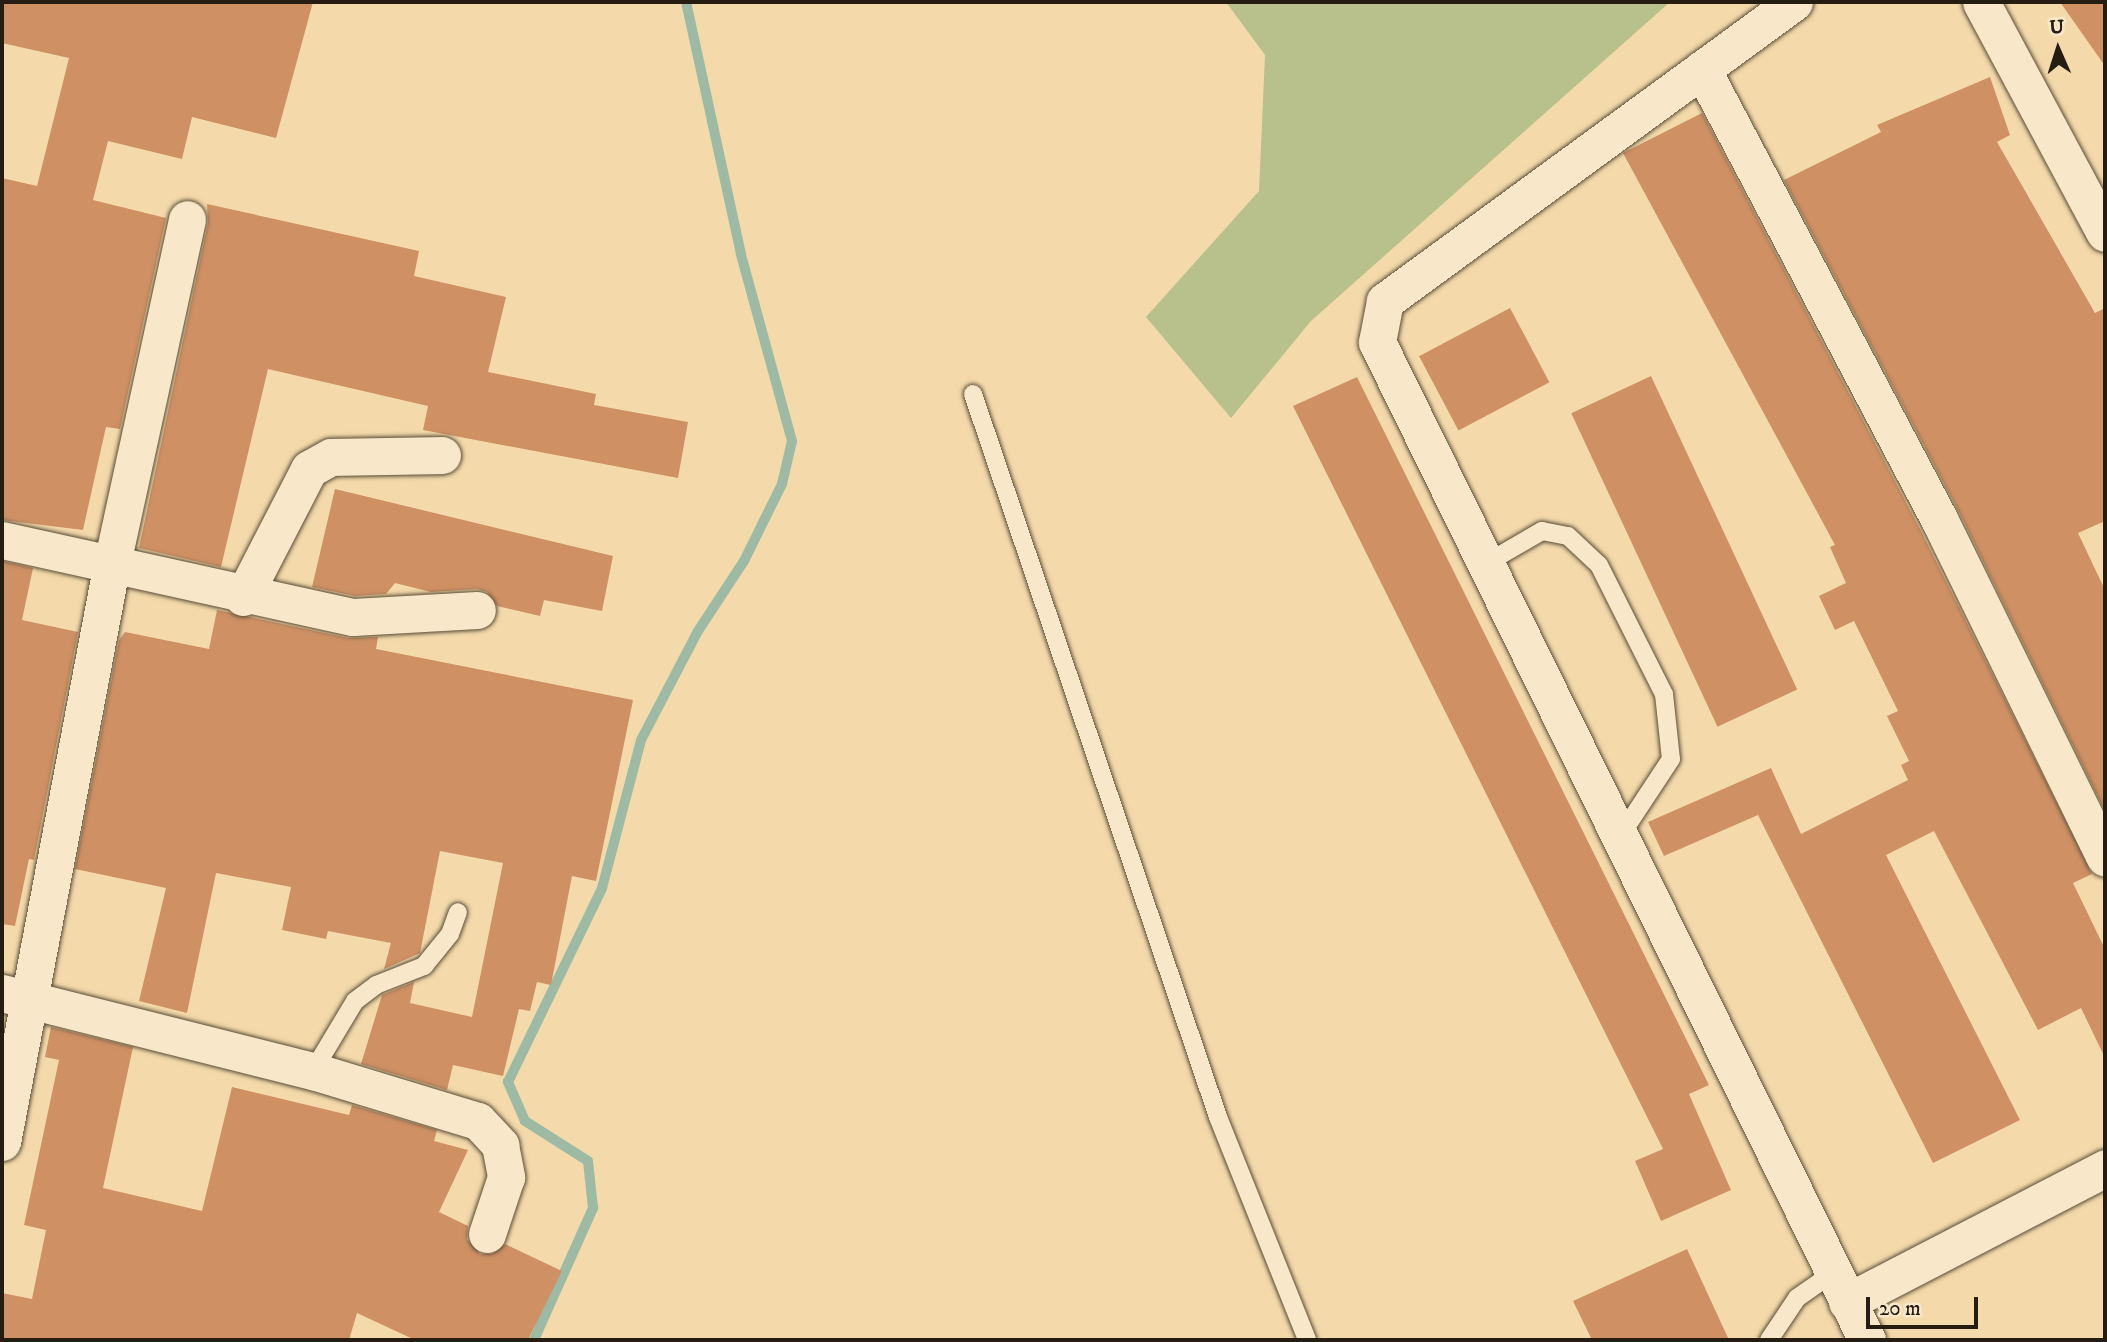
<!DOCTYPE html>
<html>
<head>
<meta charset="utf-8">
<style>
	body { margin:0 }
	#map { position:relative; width:2107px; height:1342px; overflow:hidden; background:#f4daaa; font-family:"IM FELL DW Pica",serif }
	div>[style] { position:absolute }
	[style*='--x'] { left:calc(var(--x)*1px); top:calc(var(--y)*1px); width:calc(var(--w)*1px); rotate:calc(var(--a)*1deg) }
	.green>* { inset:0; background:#b8c08b }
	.stream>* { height:10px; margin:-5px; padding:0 5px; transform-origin:5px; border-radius:5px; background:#9dbba4 }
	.building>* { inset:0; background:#cf9164; transform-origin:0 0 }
	.roads { filter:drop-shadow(0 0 2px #594c38) drop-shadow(0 0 2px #594c38) }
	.lane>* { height:18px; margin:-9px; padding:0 9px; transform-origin:9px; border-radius:9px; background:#f8e7c8 }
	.street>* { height:37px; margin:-18.5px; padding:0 18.5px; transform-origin:18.5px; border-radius:18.5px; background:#f8e7c8 }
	span { translate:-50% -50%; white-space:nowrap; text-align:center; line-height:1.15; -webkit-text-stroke:5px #f8e7c8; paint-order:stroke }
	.frame { position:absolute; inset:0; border:4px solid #251c12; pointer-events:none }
	.north { position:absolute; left:2023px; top:14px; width:70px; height:70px; -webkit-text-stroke:5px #f8e7c8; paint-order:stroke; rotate:357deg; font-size:19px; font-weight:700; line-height:28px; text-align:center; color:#251c12 }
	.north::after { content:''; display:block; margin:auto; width:24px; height:32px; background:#251c12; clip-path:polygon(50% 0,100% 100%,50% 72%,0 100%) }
	.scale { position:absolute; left:1866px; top:1297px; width:112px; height:32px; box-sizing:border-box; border:4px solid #251c12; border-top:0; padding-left:9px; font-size:21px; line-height:24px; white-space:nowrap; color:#251c12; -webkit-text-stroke:5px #f8e7c8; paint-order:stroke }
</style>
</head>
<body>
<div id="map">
	<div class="green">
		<i style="clip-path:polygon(1226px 2px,1670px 2px,1311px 321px,1231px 418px,1146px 317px,1259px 191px,1265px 55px)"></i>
	</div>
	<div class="stream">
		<i style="--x:534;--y:1340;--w:145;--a:-65.9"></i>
		<i style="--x:593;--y:1208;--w:47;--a:-96.1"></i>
		<i style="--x:588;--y:1161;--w:75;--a:-147.6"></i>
		<i style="--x:525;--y:1121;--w:43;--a:-113.6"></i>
		<i style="--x:508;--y:1082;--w:216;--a:-64.1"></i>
		<i style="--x:602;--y:888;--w:153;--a:-75.2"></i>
		<i style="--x:641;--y:740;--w:123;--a:-62.4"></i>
		<i style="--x:698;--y:631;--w:84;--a:-56.7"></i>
		<i style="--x:744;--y:561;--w:86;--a:-63.7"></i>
		<i style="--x:782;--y:484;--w:44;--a:-76.9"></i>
		<i style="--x:792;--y:441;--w:194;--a:-105.3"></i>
		<i style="--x:741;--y:254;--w:258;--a:-102.3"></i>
	</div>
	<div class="building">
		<i style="clip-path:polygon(2px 2px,313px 2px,276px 138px,192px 117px,182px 159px,108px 141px,93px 200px,166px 218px,120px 429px,106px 427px,83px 530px,2px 520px,2px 178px,37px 186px,69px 58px,2px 43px)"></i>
		<i style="clip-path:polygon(2060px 2px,2105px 2px,2105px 66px)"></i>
		<i style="clip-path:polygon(1990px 77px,2010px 135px,1997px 142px,2095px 313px,2105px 308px,2105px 521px,2078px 533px,2105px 590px,2105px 811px,1958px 510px,1784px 180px,1881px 132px,1877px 125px)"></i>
		<i style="clip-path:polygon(1702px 113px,1920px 529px,2092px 874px,2073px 883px,2105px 949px,2105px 1058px,2081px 1008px,2038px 1030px,1934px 831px,1886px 855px,2020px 1120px,1933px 1163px,1758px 815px,1664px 856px,1648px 822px,1771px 768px,1801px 834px,1908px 780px,1901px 765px,1909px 761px,1887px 716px,1898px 711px,1854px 621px,1835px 630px,1819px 596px,1846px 583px,1830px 547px,1835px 545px,1623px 153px)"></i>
		<i style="clip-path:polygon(207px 204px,419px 251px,414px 276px,506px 297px,488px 372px,596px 394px,594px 405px,688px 422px,678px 478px,423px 430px,428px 406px,268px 369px,221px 567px,139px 548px,208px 223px)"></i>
		<i style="left:1510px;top:308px;width:84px;height:103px;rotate:62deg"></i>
		<i style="left:1651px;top:376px;width:346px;height:88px;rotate:65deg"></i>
		<i style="clip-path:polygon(1357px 377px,1709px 1085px,1689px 1094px,1731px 1190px,1661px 1221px,1635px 1161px,1663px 1149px,1293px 406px)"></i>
		<i style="clip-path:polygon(335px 489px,613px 556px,602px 611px,544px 600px,540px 616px,497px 606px,487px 592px,477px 589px,431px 592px,395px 583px,386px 594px,355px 596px,312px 587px)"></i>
		<i style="clip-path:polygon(2px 561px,33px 568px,22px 620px,78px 632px,34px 860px,29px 859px,15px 926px,2px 924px)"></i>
		<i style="clip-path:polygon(217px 610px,348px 638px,378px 637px,376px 649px,633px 700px,596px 881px,572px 876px,551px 985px,537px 982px,530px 1011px,519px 1009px,503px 1076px,453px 1065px,447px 1090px,361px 1064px,382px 995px,414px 982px,410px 1003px,472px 1017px,503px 863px,440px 851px,420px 953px,384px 969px,391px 943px,328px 931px,326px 939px,282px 930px,291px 887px,216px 873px,187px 1013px,139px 1001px,166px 888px,75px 869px,119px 640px,125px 632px,209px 649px)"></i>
		<i style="clip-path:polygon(51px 1027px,133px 1047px,103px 1188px,202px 1211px,232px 1087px,349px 1115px,352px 1105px,437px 1130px,434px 1141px,468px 1150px,439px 1212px,468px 1226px,467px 1239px,480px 1254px,492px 1254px,505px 1244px,562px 1271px,528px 1340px,415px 1340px,357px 1313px,349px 1340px,2px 1340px,2px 1293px,32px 1299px,46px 1230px,24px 1225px,59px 1060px,45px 1057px)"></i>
		<i style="clip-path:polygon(1687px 1249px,1729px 1340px,1592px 1340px,1573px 1301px)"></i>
	</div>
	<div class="roads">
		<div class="lane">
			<i style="--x:973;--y:394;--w:763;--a:71.28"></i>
			<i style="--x:1218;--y:1117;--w:240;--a:68.2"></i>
			<i style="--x:1485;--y:564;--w:66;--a:-30.1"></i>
			<i style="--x:1542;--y:531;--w:26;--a:11"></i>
			<i style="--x:1568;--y:536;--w:42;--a:43.1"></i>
			<i style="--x:1599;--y:565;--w:144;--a:63.3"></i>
			<i style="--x:1664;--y:694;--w:65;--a:83.9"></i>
			<i style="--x:1671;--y:759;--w:95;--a:123.4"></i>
			<i style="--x:313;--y:1071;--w:82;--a:-59"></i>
			<i style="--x:355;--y:1001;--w:26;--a:-37"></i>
			<i style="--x:376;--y:985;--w:52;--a:-21.6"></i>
			<i style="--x:424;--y:966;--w:41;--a:-50.9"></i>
			<i style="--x:450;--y:934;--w:23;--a:-70"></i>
			<i style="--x:1769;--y:1340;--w:50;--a:-56.3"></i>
			<i style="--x:1797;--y:1298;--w:44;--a:-34.8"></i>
		</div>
		<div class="street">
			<i style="--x:1794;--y:2;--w:507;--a:143.83"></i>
			<i style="--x:1385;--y:301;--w:42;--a:101"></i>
			<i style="--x:1377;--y:342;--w:1112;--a:63.85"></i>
			<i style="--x:1981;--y:2;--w:262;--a:61.8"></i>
			<i style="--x:1702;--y:69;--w:509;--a:62.23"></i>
			<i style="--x:1939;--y:519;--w:377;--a:63.9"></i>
			<i style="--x:2;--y:540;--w:359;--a:12.4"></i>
			<i style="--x:353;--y:617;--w:124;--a:-3.2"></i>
			<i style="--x:243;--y:597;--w:144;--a:-62.7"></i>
			<i style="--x:309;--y:469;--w:25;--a:-29"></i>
			<i style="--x:331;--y:457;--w:111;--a:-1"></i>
			<i style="--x:2;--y:993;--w:321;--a:14.1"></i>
			<i style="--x:313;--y:1071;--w:172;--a:16.9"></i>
			<i style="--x:478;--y:1121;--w:33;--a:47"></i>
			<i style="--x:500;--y:1145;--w:33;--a:79"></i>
			<i style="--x:506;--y:1177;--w:60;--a:108.4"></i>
			<i style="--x:2;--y:1142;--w:584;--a:-79.25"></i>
			<i style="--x:111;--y:568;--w:357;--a:-77.7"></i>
			<i style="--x:1847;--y:1302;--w:291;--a:-27.4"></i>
		</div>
	</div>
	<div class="frame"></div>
	<div class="north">U</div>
	<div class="scale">20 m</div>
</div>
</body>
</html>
